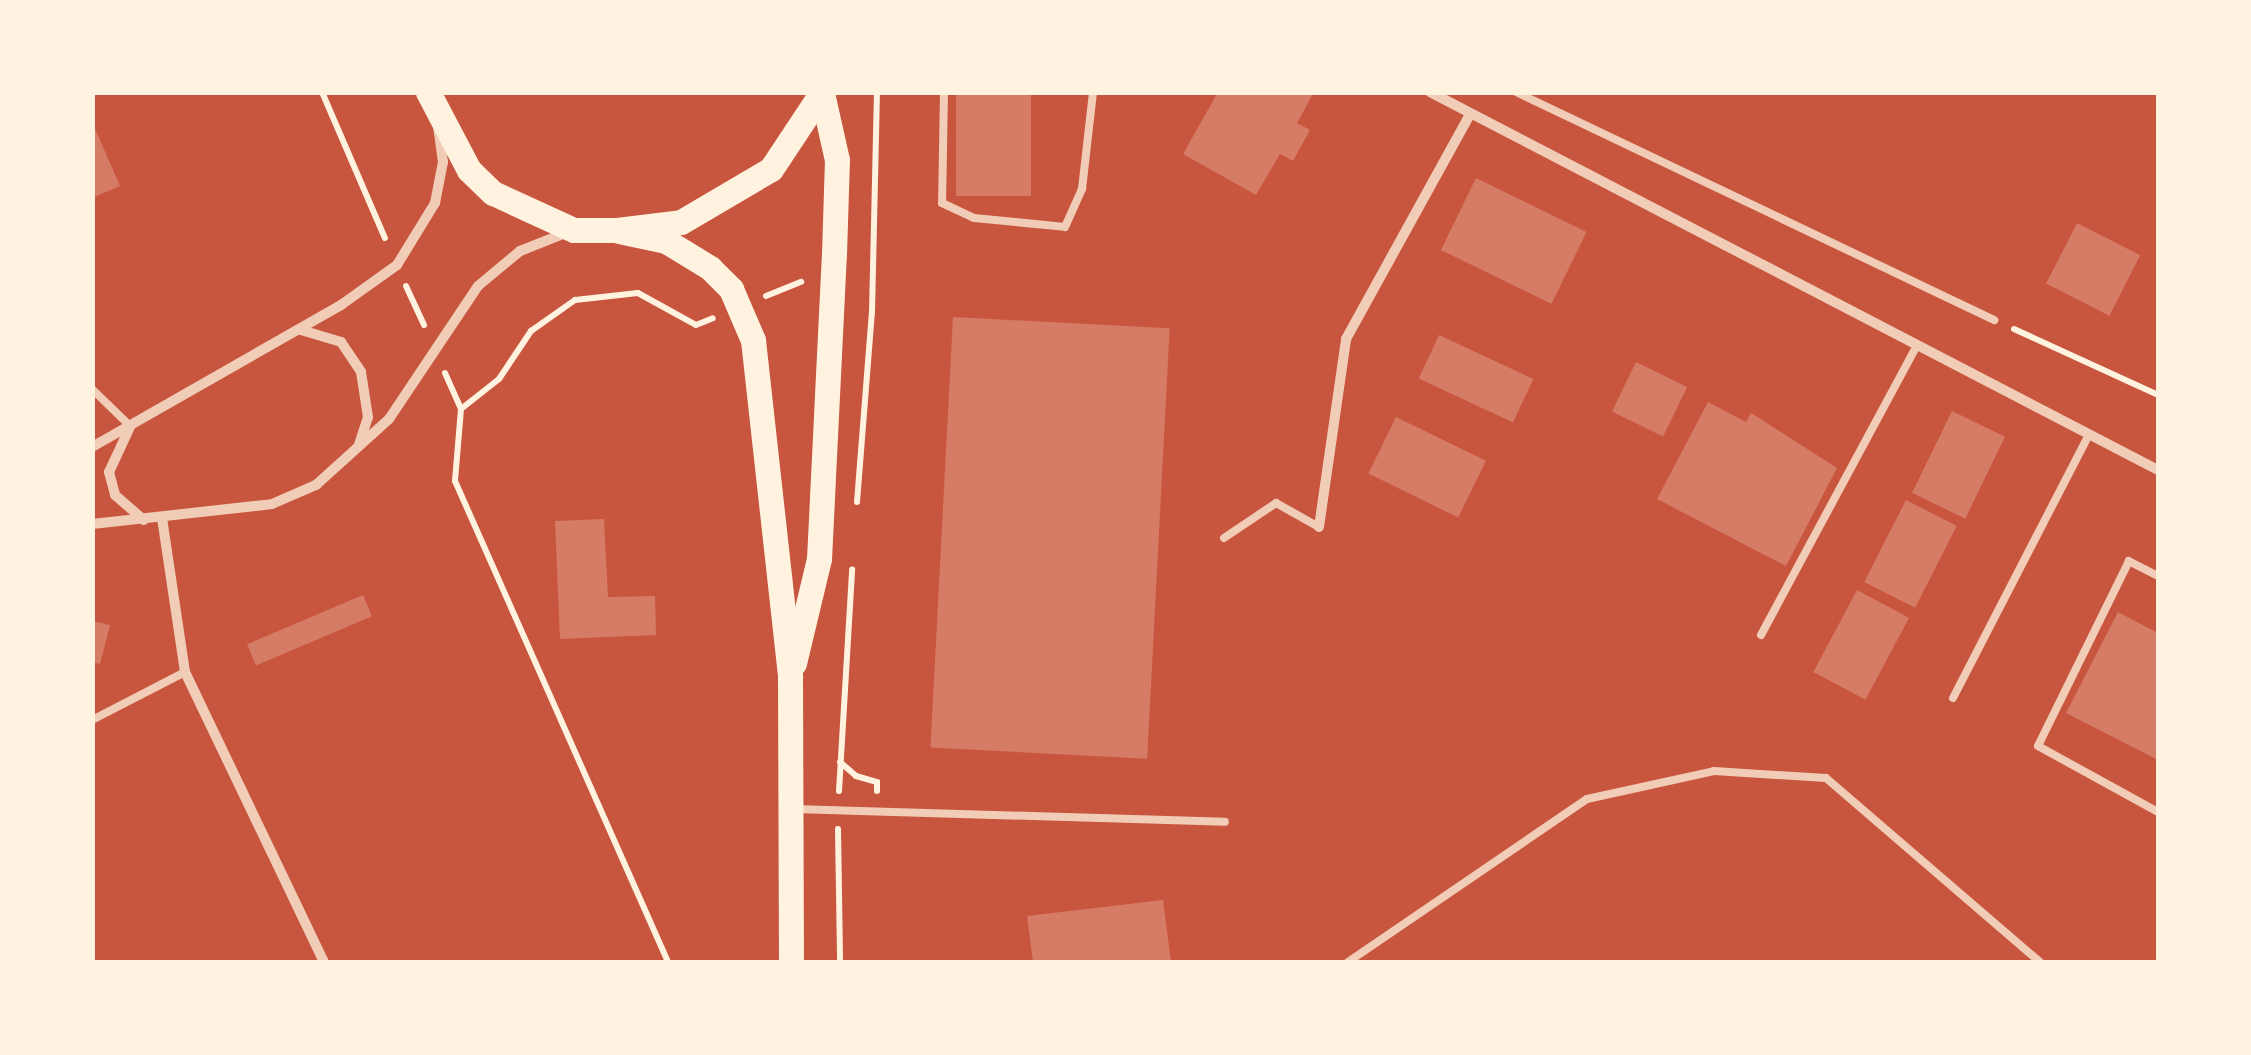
<!DOCTYPE html>
<html>
<head>
<meta charset="utf-8">
<style>
	body { margin:0 }
	#map { position:relative; width:2251px; height:1055px; overflow:hidden; background:#c8553d; font-family:"Crimson Pro",serif }
	div>[style] { position:absolute }
	[style*='--x'] { left:calc(var(--x)*1px); top:calc(var(--y)*1px); width:calc(var(--w)*1px); rotate:calc(var(--a)*1deg) }
	.building>* { inset:0; background:#d67c66; transform-origin:0 0 }
	.path>* { height:6px; margin:-3px; padding:0 3px; transform-origin:3px; border-radius:3px; background:#fff3e0 }
	.service>* { height:8px; margin:-4px; padding:0 4px; transform-origin:4px; border-radius:4px; background:#f1ccb7 }
	.minor>* { height:10px; margin:-5px; padding:0 5px; transform-origin:5px; border-radius:5px; background:#f1ccb7 }
	.primary>* { height:25px; margin:-12.5px; padding:0 12.5px; transform-origin:12.5px; border-radius:12.5px; background:#fff3e0 }
	.trunk>* { height:25px; margin:-12.5px; padding:0 12.5px; transform-origin:12.5px; border-radius:12.5px; background:#fff3e0 }
	span { translate:-50% -50%; white-space:nowrap; text-align:center; line-height:1.15; -webkit-text-stroke:8px #fff3e0; paint-order:stroke }
	.frame { position:absolute; inset:0; border:95px solid #fff3e0; pointer-events:none }
</style>
</head>
<body>
<div id="map">
	<div class="building">
		<i style="left:956px;top:92px;width:75px;height:104px"></i>
		<i style="clip-path:polygon(1218px 92px,1314px 92px,1297px 123px,1310px 130px,1293px 161px,1280px 154px,1256px 195px,1183px 154px)"></i>
		<i style="clip-path:polygon(92px 122px,120px 186px,92px 198px)"></i>
		<i style="left:1476px;top:178px;width:123px;height:80px;rotate:26deg"></i>
		<i style="left:2077px;top:223px;width:71px;height:68px;rotate:27deg"></i>
		<i style="left:953px;top:317px;width:217px;height:431px;rotate:3deg"></i>
		<i style="left:1439px;top:335px;width:104px;height:48px;rotate:25deg"></i>
		<i style="left:1636px;top:362px;width:57px;height:55px;rotate:26deg"></i>
		<i style="clip-path:polygon(1708px 402px,1746px 422px,1751px 413px,1837px 468px,1786px 566px,1657px 499px)"></i>
		<i style="left:1952px;top:411px;width:59px;height:91px;rotate:26deg"></i>
		<i style="left:1396px;top:417px;width:100px;height:63px;rotate:26deg"></i>
		<i style="left:1906px;top:500px;width:57px;height:92px;rotate:27deg"></i>
		<i style="clip-path:polygon(604px 519px,608px 597px,655px 596px,656px 635px,560px 639px,555px 521px)"></i>
		<i style="left:1857px;top:590px;width:59px;height:93px;rotate:28deg"></i>
		<i style="left:363px;top:595px;width:23px;height:126px;rotate:67deg"></i>
		<i style="clip-path:polygon(2118px 612px,2158px 633px,2158px 760px,2066px 713px)"></i>
		<i style="clip-path:polygon(92px 621px,110px 625px,100px 664px,92px 662px)"></i>
		<i style="clip-path:polygon(1163px 900px,1171px 962px,1033px 962px,1027px 916px)"></i>
	</div>
	<div class="path">
		<i style="--x:322;--y:92;--w:159;--a:66.7"></i>
		<i style="--x:406;--y:286;--w:43;--a:65.2"></i>
		<i style="--x:766;--y:296;--w:38;--a:-22"></i>
		<i style="--x:2014;--y:329;--w:158;--a:24.6"></i>
		<i style="--x:445;--y:373;--w:39;--a:66"></i>
		<i style="--x:461;--y:409;--w:72;--a:94.8"></i>
		<i style="--x:455;--y:481;--w:526;--a:66.11"></i>
		<i style="--x:461;--y:409;--w:48;--a:-38.3"></i>
		<i style="--x:499;--y:379;--w:58;--a:-56.3"></i>
		<i style="--x:531;--y:331;--w:54;--a:-35.2"></i>
		<i style="--x:575;--y:300;--w:63;--a:-6.3"></i>
		<i style="--x:638;--y:293;--w:66;--a:28.9"></i>
		<i style="--x:696;--y:325;--w:18;--a:-22"></i>
		<i style="--x:857;--y:502;--w:191;--a:-85.5"></i>
		<i style="--x:872;--y:312;--w:220;--a:-88.7"></i>
		<i style="--x:840;--y:762;--w:21;--a:41"></i>
		<i style="--x:856;--y:776;--w:22;--a:16"></i>
		<i style="--x:877;--y:782;--w:9;--a:90"></i>
		<i style="--x:839;--y:791;--w:222;--a:-86.6"></i>
		<i style="--x:838;--y:829;--w:133;--a:89.1"></i>
	</div>
	<div class="service">
		<i style="--x:944;--y:92;--w:111;--a:91"></i>
		<i style="--x:942;--y:203;--w:35;--a:25"></i>
		<i style="--x:974;--y:218;--w:91;--a:5.6"></i>
		<i style="--x:1065;--y:227;--w:42;--a:-65.9"></i>
		<i style="--x:1082;--y:189;--w:98;--a:-83.5"></i>
		<i style="--x:1516;--y:92;--w:530;--a:25.5"></i>
		<i style="--x:92;--y:389;--w:53;--a:44.2"></i>
		<i style="--x:1224;--y:538;--w:63;--a:-33.9"></i>
		<i style="--x:1276;--y:503;--w:49;--a:29.2"></i>
		<i style="--x:2158;--y:576;--w:33;--a:-153"></i>
		<i style="--x:2129;--y:561;--w:206;--a:116.2"></i>
		<i style="--x:2038;--y:746;--w:137;--a:28.8"></i>
		<i style="--x:1761;--y:635;--w:329;--a:-61.7"></i>
		<i style="--x:1953;--y:698;--w:297;--a:-62.7"></i>
		<i style="--x:92;--y:720;--w:105;--a:-27.3"></i>
		<i style="--x:794;--y:809;--w:431;--a:1.7"></i>
		<i style="--x:1348;--y:962;--w:289;--a:-34.3"></i>
		<i style="--x:1587;--y:799;--w:130;--a:-12.4"></i>
		<i style="--x:1714;--y:771;--w:112;--a:3.6"></i>
		<i style="--x:1826;--y:778;--w:282;--a:40.7"></i>
	</div>
	<div class="minor">
		<i style="--x:1430;--y:92;--w:820;--a:27.44"></i>
		<i style="--x:301;--y:330;--w:42;--a:16.7"></i>
		<i style="--x:341;--y:342;--w:36;--a:56"></i>
		<i style="--x:361;--y:372;--w:46;--a:81.2"></i>
		<i style="--x:368;--y:417;--w:28;--a:108"></i>
		<i style="--x:130;--y:427;--w:50;--a:115"></i>
		<i style="--x:109;--y:472;--w:24;--a:75"></i>
		<i style="--x:115;--y:495;--w:38;--a:41"></i>
		<i style="--x:92;--y:447;--w:287;--a:-29.7"></i>
		<i style="--x:341;--y:305;--w:69;--a:-35.5"></i>
		<i style="--x:397;--y:265;--w:73;--a:-58.5"></i>
		<i style="--x:435;--y:203;--w:42;--a:-79"></i>
		<i style="--x:443;--y:162;--w:34;--a:-98"></i>
		<i style="--x:162;--y:518;--w:156;--a:81.5"></i>
		<i style="--x:185;--y:672;--w:322;--a:64.4"></i>
		<i style="--x:92;--y:524;--w:181;--a:-6.3"></i>
		<i style="--x:272;--y:504;--w:48;--a:-23.4"></i>
		<i style="--x:316;--y:485;--w:98;--a:-42.1"></i>
		<i style="--x:389;--y:419;--w:160;--a:-56.2"></i>
		<i style="--x:478;--y:286;--w:55;--a:-39.8"></i>
		<i style="--x:520;--y:251;--w:52;--a:-21.6"></i>
		<i style="--x:1319;--y:527;--w:190;--a:-81.8"></i>
		<i style="--x:1346;--y:339;--w:257;--a:-61.1"></i>
	</div>
	<div class="primary">
		<i style="--x:619;--y:231;--w:48;--a:12"></i>
		<i style="--x:666;--y:241;--w:52;--a:31.5"></i>
		<i style="--x:710;--y:268;--w:30;--a:45"></i>
		<i style="--x:731;--y:289;--w:56;--a:66.7"></i>
		<i style="--x:753;--y:340;--w:339;--a:83.7"></i>
		<i style="--x:790;--y:677;--w:285;--a:89.8"></i>
		<i style="--x:794;--y:663;--w:107;--a:-76.5"></i>
		<i style="--x:819;--y:559;--w:305;--a:-87.2"></i>
		<i style="--x:834;--y:254;--w:94;--a:-88.2"></i>
		<i style="--x:837;--y:160;--w:69;--a:-102.6"></i>
	</div>
	<div class="trunk">
		<i style="--x:428;--y:92;--w:88;--a:62.3"></i>
		<i style="--x:469;--y:170;--w:33;--a:44"></i>
		<i style="--x:493;--y:193;--w:89;--a:24.6"></i>
		<i style="--x:574;--y:230;--w:43;--a:0"></i>
		<i style="--x:617;--y:230;--w:64;--a:-7.1"></i>
		<i style="--x:681;--y:222;--w:104;--a:-30.5"></i>
		<i style="--x:771;--y:169;--w:92;--a:-56.5"></i>
	</div>
	<div class="frame"></div>
</div>
</body>
</html>
